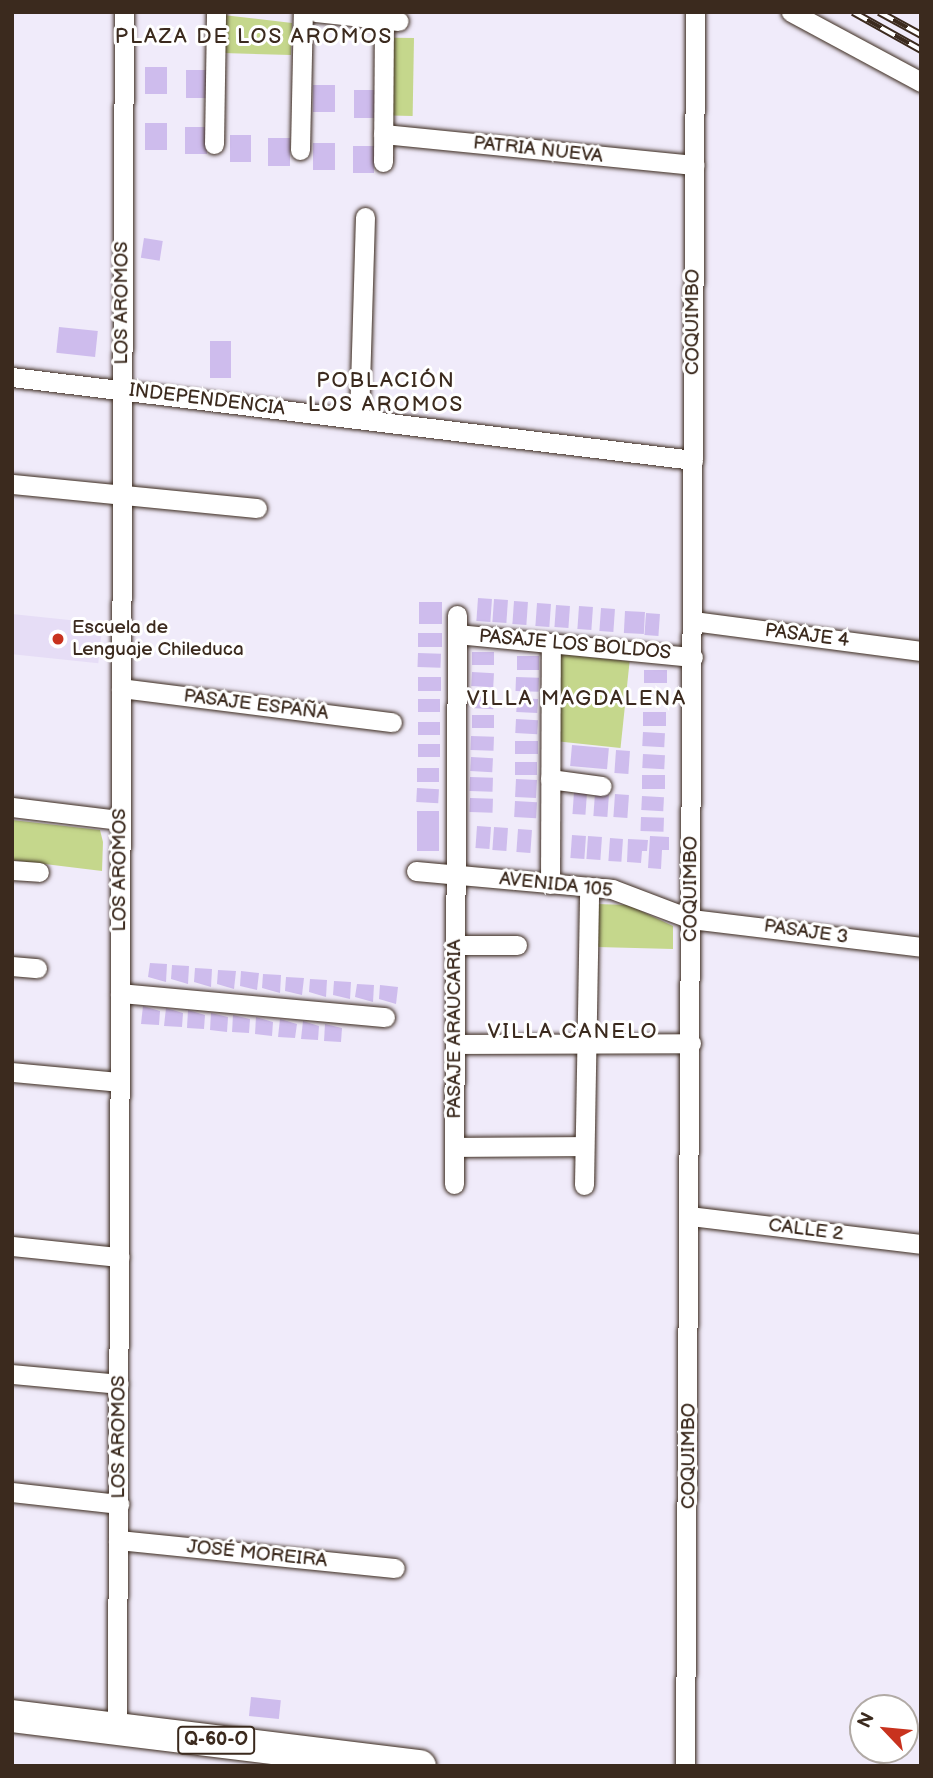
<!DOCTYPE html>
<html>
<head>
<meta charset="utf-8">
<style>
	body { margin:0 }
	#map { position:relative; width:933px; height:1778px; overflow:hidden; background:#f0ebfa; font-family:"Balsamiq Sans",sans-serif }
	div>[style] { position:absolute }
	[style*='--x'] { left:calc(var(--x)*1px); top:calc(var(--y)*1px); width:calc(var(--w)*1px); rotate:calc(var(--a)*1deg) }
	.built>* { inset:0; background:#e6ddf6; transform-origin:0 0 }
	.green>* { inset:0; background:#c5d78c; transform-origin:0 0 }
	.building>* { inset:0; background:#cebced; transform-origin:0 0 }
	.roads { filter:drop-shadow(0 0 2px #3b2a1e) drop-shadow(0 0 2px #3b2a1e) }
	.street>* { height:19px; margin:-9.5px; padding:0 9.5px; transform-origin:9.5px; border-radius:9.5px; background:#fff }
	.primary>* { height:32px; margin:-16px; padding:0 16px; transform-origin:16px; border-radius:16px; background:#fff }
	.rail>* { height:8px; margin-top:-4px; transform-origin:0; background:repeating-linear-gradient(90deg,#fff 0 16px,#3b2a1e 0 32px); box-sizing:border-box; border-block:2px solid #3b2a1e }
	.dots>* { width:19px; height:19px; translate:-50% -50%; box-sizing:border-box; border:4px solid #fff; border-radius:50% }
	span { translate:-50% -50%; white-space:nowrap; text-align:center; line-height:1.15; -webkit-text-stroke:6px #fff; paint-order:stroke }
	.shield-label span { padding:2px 5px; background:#fff; border:2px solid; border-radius:5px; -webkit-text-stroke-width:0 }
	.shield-label { font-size:18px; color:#3b2a1e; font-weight:700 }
	.street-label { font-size:19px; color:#3b2a1e }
	.poi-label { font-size:19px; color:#3b2a1e }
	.left { translate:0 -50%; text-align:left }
	.neighbourhood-label { font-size:21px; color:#3b2a1e; letter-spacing:2px }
	.frame { position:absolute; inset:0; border:14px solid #3b2a1e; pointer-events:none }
	.north { position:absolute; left:849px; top:1694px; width:70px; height:70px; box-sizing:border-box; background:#fff; border:2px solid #b1aaa5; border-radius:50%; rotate:296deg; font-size:19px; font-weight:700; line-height:28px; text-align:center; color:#3b2a1e }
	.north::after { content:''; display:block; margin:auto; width:24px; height:32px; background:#c8321e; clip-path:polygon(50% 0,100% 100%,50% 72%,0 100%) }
</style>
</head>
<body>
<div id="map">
	<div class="built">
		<i style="left:12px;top:614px;width:91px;height:40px;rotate:6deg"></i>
	</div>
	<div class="green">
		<i style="clip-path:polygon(223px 15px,292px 23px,291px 55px,223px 53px)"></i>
		<i style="left:414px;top:38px;width:78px;height:21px;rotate:91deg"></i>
		<i style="left:559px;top:654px;width:71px;height:87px;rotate:6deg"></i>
		<i style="clip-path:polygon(12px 820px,100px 830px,103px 842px,102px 871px,12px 860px)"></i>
		<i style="clip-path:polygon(597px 904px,628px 905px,673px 926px,673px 949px,597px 947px)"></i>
	</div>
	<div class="building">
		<i style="left:145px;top:67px;width:22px;height:27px"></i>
		<i style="left:186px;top:70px;width:22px;height:28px"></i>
		<i style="left:313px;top:85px;width:22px;height:27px"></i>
		<i style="left:354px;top:90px;width:22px;height:28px"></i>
		<i style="left:145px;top:123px;width:22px;height:27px"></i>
		<i style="left:185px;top:127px;width:22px;height:27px"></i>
		<i style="left:230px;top:135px;width:21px;height:27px"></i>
		<i style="left:268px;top:138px;width:22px;height:28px"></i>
		<i style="left:313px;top:143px;width:22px;height:27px"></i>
		<i style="left:353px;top:146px;width:21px;height:27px"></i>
		<i style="left:144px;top:238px;width:19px;height:20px;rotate:9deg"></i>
		<i style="left:59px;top:327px;width:39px;height:26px;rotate:6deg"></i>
		<i style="left:210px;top:341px;width:21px;height:37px"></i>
		<i style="left:478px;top:598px;width:14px;height:23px;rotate:4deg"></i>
		<i style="left:494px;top:599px;width:14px;height:23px;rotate:4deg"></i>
		<i style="left:514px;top:601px;width:14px;height:23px;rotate:4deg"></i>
		<i style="left:419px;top:602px;width:23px;height:22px"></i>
		<i style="left:537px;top:603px;width:14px;height:23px;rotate:4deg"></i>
		<i style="left:556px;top:605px;width:14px;height:22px;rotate:4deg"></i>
		<i style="left:579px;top:606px;width:14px;height:23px;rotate:4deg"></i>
		<i style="left:601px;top:608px;width:14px;height:23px;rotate:4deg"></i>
		<i style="left:625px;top:611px;width:20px;height:22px;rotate:3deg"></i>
		<i style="left:646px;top:613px;width:14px;height:22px;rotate:4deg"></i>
		<i style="left:418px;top:633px;width:24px;height:14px"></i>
		<i style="left:472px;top:652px;width:22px;height:13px"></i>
		<i style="left:418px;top:653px;width:23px;height:14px;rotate:2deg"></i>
		<i style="left:517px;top:656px;width:22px;height:14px"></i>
		<i style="left:644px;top:670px;width:23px;height:13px"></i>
		<i style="left:472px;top:672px;width:22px;height:14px;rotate:3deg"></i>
		<i style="left:418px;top:677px;width:23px;height:14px"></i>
		<i style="left:516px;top:677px;width:23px;height:14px;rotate:2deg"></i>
		<i style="left:643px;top:691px;width:23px;height:13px"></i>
		<i style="left:472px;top:694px;width:22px;height:14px;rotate:3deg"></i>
		<i style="left:517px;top:698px;width:21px;height:14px;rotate:3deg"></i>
		<i style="left:418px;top:699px;width:22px;height:13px"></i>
		<i style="left:643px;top:712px;width:23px;height:14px"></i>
		<i style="left:472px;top:715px;width:22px;height:13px"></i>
		<i style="left:516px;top:719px;width:22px;height:14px;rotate:3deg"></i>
		<i style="left:418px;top:722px;width:22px;height:13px"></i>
		<i style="left:643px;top:732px;width:22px;height:14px;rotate:3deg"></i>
		<i style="left:471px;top:736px;width:23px;height:14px;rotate:2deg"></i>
		<i style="left:515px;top:741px;width:23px;height:13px"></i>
		<i style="left:418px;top:744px;width:22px;height:13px"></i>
		<i style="left:572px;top:745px;width:37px;height:21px;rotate:5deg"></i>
		<i style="left:616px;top:750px;width:14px;height:23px;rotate:4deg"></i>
		<i style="left:643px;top:754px;width:22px;height:14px;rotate:3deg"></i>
		<i style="left:471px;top:757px;width:22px;height:14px;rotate:3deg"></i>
		<i style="left:515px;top:762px;width:22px;height:13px"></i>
		<i style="left:417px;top:768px;width:22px;height:14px"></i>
		<i style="left:642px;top:775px;width:23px;height:14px"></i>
		<i style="left:470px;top:777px;width:23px;height:14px;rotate:2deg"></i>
		<i style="left:516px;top:779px;width:21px;height:18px;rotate:3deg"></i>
		<i style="left:417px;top:788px;width:22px;height:14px;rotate:3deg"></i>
		<i style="left:574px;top:792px;width:13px;height:22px;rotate:4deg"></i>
		<i style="left:595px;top:793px;width:14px;height:23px;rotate:4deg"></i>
		<i style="left:615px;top:794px;width:14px;height:23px;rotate:4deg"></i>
		<i style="left:642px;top:796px;width:22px;height:14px;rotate:3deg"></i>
		<i style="left:470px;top:798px;width:23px;height:14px;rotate:2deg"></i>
		<i style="left:515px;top:801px;width:22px;height:16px;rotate:3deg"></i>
		<i style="left:417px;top:811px;width:22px;height:40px"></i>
		<i style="left:641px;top:817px;width:23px;height:14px;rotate:2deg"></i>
		<i style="left:477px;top:826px;width:14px;height:22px;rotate:4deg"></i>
		<i style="left:494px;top:827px;width:14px;height:23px;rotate:4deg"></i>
		<i style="left:518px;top:829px;width:14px;height:23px;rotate:4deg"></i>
		<i style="left:572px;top:835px;width:14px;height:23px;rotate:4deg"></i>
		<i style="left:588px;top:836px;width:14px;height:23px;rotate:4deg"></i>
		<i style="clip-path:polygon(650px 836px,669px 837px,669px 850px,662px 850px,661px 869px,648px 868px)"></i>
		<i style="left:610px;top:838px;width:13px;height:23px;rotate:4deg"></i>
		<i style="clip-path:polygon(628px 839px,648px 840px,647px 851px,642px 851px,641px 863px,627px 862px)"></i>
		<i style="clip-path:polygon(150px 963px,167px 964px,166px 982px,148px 977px)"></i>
		<i style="clip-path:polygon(172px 965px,189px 966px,188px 984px,171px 979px)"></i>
		<i style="clip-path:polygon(195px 968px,212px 969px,211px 987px,194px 982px)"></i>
		<i style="clip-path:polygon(218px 970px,236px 971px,234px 989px,217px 984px)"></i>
		<i style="clip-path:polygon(241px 971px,259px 973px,257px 990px,240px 986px)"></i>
		<i style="clip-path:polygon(263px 974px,281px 975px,280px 993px,262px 988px)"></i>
		<i style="clip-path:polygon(286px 977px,304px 978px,302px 995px,285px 991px)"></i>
		<i style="clip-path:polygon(310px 979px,327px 980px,326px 997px,309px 992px)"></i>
		<i style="clip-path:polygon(334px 981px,351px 982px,350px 999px,333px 995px)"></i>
		<i style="clip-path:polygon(357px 984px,374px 985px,373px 1002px,355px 997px)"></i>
		<i style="clip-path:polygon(380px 985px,398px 987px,396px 1004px,379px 999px)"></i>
		<i style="clip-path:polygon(143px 1006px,160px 1011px,159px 1025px,141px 1024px)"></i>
		<i style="clip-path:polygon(166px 1008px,183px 1013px,182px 1027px,164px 1026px)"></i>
		<i style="clip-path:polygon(188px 1010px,205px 1015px,204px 1029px,187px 1028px)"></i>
		<i style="clip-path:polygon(211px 1013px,228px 1017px,227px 1032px,210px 1030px)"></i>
		<i style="clip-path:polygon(233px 1015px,250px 1019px,249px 1033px,232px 1032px)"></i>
		<i style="clip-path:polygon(256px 1017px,273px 1022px,272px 1036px,255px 1034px)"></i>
		<i style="clip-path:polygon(280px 1019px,297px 1024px,295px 1038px,278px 1037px)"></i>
		<i style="clip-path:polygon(303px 1021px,319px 1026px,318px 1040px,301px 1039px)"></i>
		<i style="clip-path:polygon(325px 1024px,342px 1028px,341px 1042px,324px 1041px)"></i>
		<i style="left:251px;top:1697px;width:30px;height:19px;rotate:6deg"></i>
	</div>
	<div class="roads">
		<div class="street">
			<i style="--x:316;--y:12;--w:83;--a:6.2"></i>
			<i style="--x:791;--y:12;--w:148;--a:28.3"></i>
			<i style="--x:383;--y:134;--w:313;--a:5.7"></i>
			<i style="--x:214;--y:144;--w:132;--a:-89.1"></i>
			<i style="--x:300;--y:150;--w:138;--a:-88.8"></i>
			<i style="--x:383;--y:162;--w:143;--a:-89.6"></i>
			<i style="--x:12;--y:377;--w:686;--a:6.95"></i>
			<i style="--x:359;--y:419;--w:202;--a:-88.3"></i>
			<i style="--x:12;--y:484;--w:246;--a:5.6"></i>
			<i style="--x:693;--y:621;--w:230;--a:7.5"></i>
			<i style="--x:457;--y:634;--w:237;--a:5.6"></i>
			<i style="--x:121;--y:688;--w:273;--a:7.2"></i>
			<i style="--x:550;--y:779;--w:52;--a:7.7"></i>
			<i style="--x:12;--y:807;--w:109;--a:6.9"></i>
			<i style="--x:12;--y:870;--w:27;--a:4"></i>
			<i style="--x:416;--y:871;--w:197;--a:5.2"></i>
			<i style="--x:612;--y:889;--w:85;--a:20.8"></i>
			<i style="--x:691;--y:919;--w:232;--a:6.9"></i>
			<i style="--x:550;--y:884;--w:241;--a:-89.8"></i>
			<i style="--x:456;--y:945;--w:61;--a:0"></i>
			<i style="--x:12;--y:966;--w:25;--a:5"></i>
			<i style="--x:120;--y:993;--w:266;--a:5.2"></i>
			<i style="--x:455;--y:1044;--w:236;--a:-0.2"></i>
			<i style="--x:12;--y:1072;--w:108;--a:5.3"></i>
			<i style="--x:455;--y:1147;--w:129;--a:-0.4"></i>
			<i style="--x:454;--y:1184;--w:569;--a:-89.7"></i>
			<i style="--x:584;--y:1185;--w:298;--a:-89"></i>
			<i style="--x:690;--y:1216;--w:233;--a:6.9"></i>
			<i style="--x:12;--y:1246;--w:108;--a:5.9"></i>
			<i style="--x:12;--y:1374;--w:107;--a:5.3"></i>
			<i style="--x:12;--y:1492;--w:108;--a:6.4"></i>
			<i style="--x:118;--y:1540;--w:278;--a:5.8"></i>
			<i style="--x:117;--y:1728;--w:1716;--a:-89.77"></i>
			<i style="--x:685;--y:1766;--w:1754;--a:-89.67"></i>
		</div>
		<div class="primary">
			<i style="--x:12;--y:1716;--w:411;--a:7"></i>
		</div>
	</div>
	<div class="rail">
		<i style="--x:853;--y:12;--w:78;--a:29.2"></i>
		<i style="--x:879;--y:12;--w:48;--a:28.7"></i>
	</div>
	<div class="dots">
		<i style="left:58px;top:639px;background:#c8321e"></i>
	</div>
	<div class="shield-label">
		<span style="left:216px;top:1740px">Q-60-O</span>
	</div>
	<div class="street-label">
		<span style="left:538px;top:150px;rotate:6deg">PATRIA NUEVA</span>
		<span style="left:122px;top:303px;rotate:-90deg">LOS AROMOS</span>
		<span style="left:693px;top:322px;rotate:-90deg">COQUIMBO</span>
		<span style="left:207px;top:400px;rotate:7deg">INDEPENDENCIA</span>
		<span style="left:807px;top:636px;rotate:7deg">PASAJE 4</span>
		<span style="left:575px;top:645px;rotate:5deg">PASAJE LOS BOLDOS</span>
		<span style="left:256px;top:705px;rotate:7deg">PASAJE ESPAÑA</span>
		<span style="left:120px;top:870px;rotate:-90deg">LOS AROMOS</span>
		<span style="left:556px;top:885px;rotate:6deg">AVENIDA 105</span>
		<span style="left:691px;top:889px;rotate:-90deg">COQUIMBO</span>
		<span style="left:806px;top:932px;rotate:8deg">PASAJE 3</span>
		<span style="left:455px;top:1029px;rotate:-90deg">PASAJE ARAUCARIA</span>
		<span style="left:806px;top:1230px;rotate:7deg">CALLE 2</span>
		<span style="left:119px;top:1437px;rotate:-90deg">LOS AROMOS</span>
		<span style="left:689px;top:1456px;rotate:-90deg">COQUIMBO</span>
		<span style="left:257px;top:1554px;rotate:6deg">JOSÉ MOREIRA</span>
	</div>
	<div class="poi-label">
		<span class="left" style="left:72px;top:639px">Escuela de<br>Lenguaje Chileduca</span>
	</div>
	<div class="neighbourhood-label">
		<span style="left:254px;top:37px">PLAZA DE LOS AROMOS</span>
		<span style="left:386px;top:393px">POBLACIÓN<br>LOS AROMOS</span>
		<span style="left:577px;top:699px">VILLA MAGDALENA</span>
		<span style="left:573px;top:1032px">VILLA CANELO</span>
	</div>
	<div class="frame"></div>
	<div class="north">N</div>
</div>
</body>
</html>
